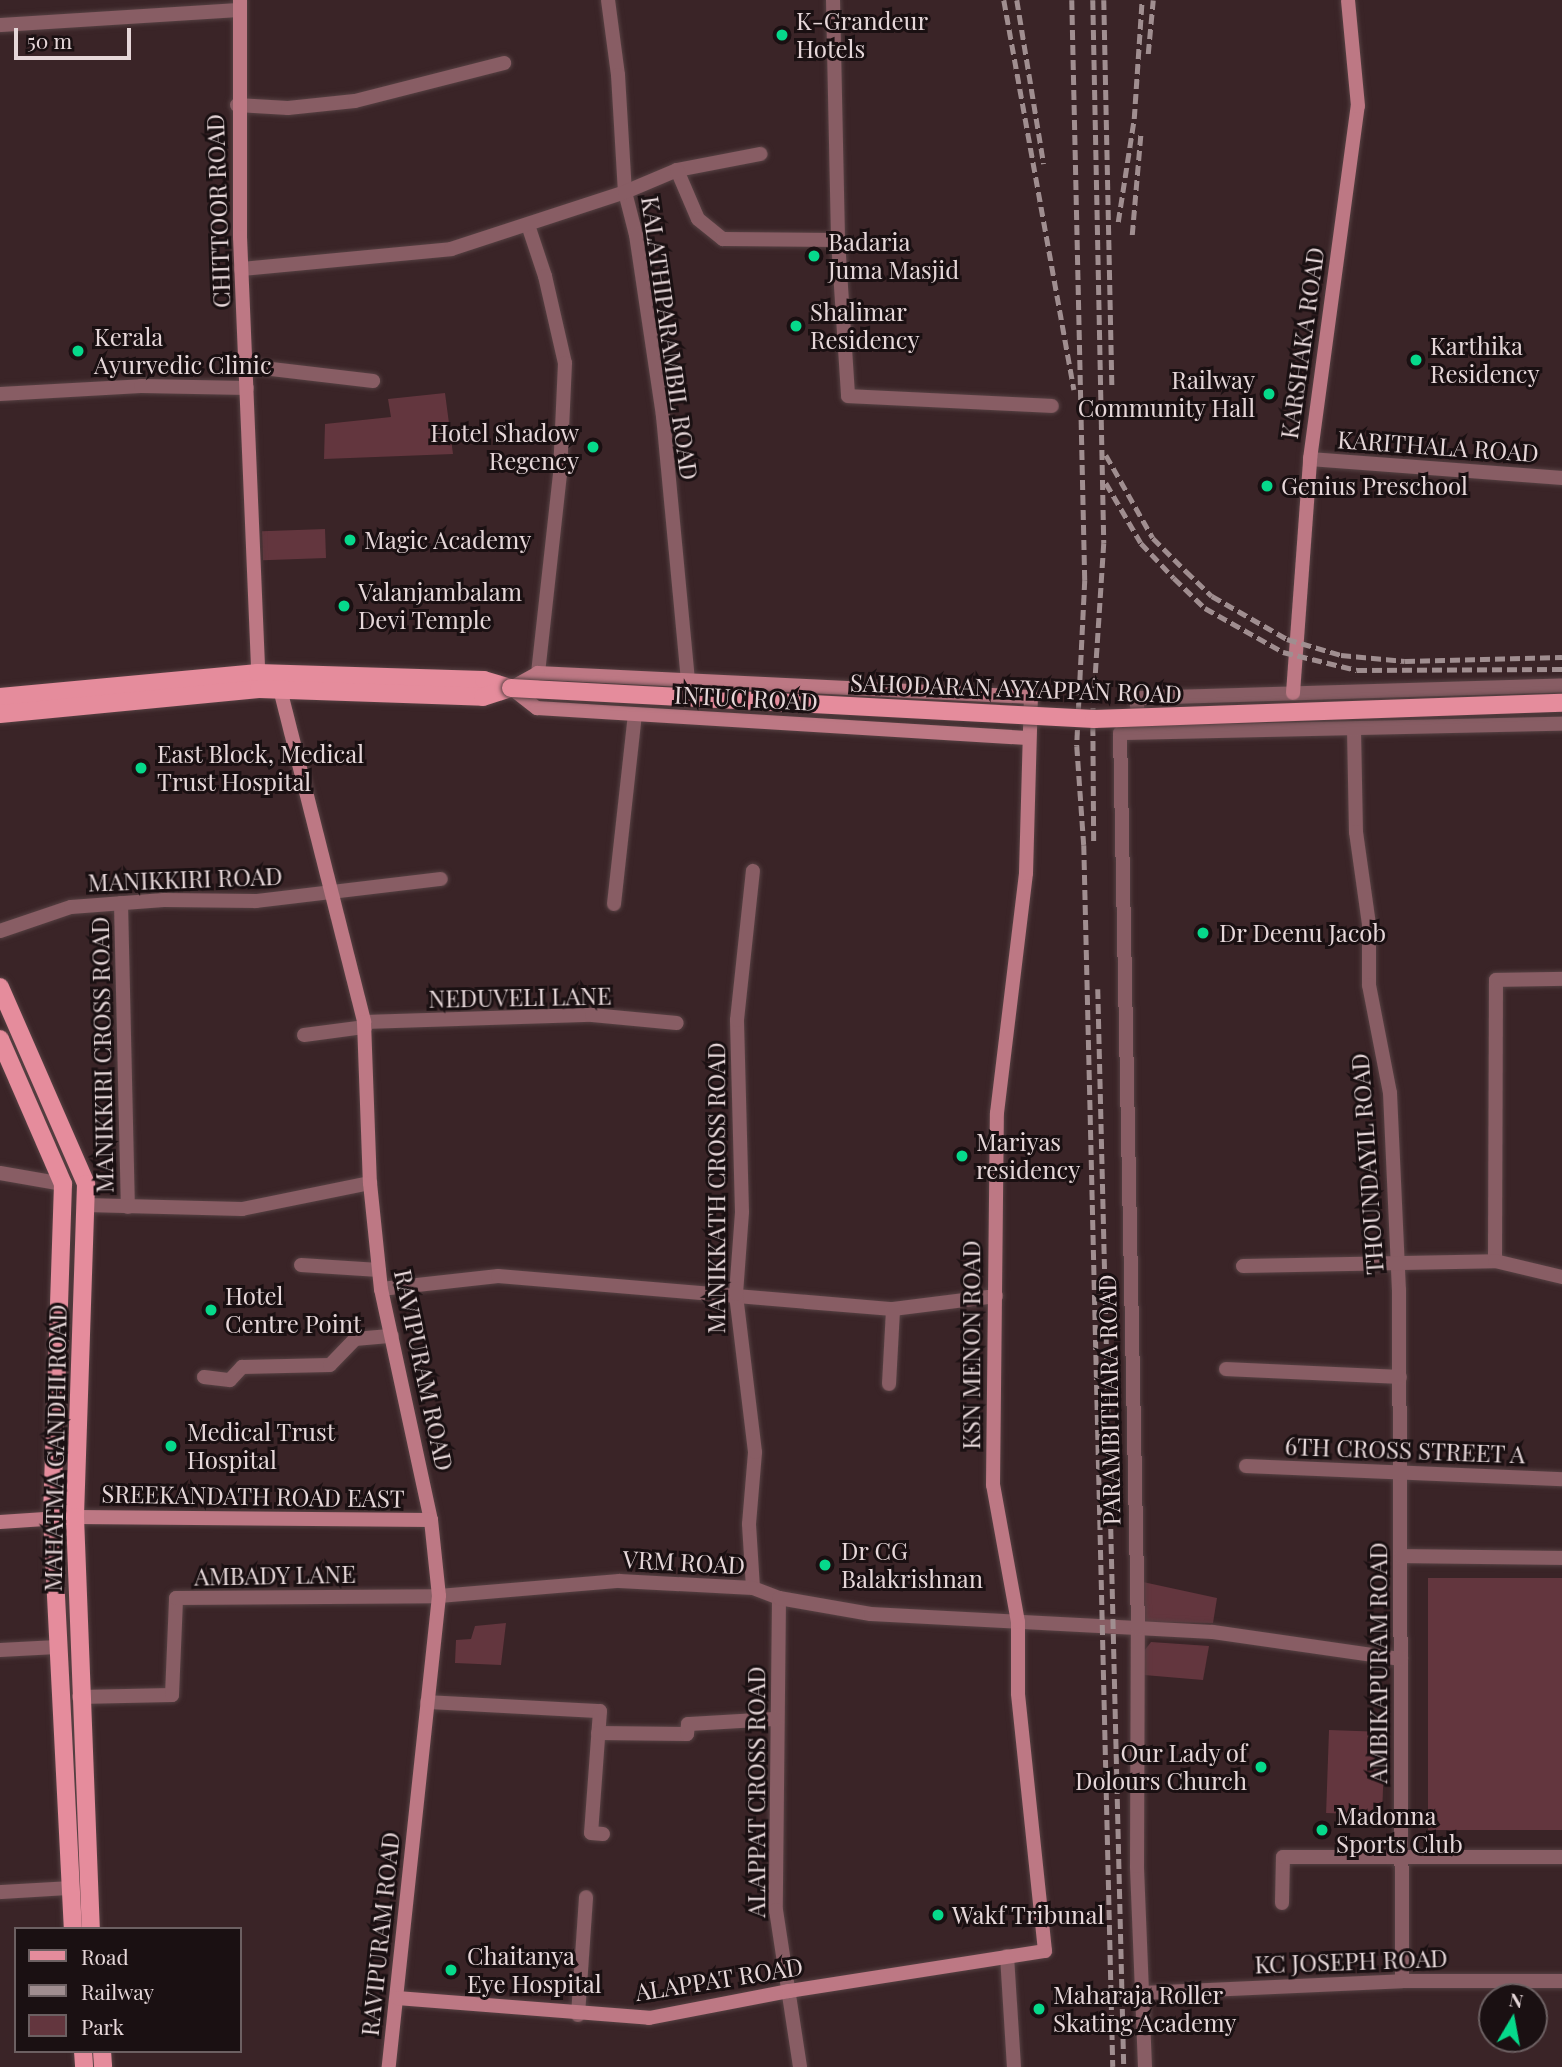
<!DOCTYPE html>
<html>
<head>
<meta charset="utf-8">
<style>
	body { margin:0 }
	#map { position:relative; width:1562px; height:2067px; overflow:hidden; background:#3a2427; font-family:"Playfair Display",serif }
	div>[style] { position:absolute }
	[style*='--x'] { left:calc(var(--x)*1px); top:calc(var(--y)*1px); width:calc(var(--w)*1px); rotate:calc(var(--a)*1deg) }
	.green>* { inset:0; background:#63363e; transform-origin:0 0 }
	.roads { filter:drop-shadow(0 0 2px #564143) drop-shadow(0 0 2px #564143) }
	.street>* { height:14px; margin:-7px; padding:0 7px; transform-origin:7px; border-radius:7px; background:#885d64 }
	.secondary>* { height:14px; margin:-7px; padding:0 7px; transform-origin:7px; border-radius:7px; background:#bd7884 }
	.primary>* { height:18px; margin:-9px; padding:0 9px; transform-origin:9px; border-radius:9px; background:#e58c9c }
	.rail>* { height:4.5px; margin-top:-2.25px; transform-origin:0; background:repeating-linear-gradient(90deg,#a08e90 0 10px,transparent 0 15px) }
	.bridges { filter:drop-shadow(0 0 2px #564143) drop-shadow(0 0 2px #564143) }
	.primary-bridge>* { height:18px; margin:-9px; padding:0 9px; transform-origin:9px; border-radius:9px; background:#e58c9c }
	.dots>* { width:19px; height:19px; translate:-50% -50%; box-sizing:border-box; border:4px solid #1a1012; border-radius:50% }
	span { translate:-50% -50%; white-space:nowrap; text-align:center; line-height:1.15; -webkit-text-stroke:6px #1a1012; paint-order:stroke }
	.poi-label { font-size:24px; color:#e6d7d9 }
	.left { translate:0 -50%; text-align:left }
	.right { translate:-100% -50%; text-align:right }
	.street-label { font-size:24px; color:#e6d7d9 }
	.legend { position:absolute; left:14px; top:1927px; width:228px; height:126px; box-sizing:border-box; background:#1a1012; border:2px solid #6c6062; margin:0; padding:9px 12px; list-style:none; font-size:21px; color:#e6d7d9 }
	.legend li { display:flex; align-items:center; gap:14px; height:35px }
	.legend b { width:35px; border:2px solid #6c6062 }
	.north { position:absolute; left:1478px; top:1983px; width:70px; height:70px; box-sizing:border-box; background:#1a1012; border:2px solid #6c6062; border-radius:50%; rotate:10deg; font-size:19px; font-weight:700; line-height:28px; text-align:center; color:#e6d7d9 }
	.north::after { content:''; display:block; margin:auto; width:24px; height:32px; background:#06d98b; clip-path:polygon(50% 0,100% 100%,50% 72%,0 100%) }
	.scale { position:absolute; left:14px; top:28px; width:117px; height:32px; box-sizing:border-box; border:4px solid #e6d7d9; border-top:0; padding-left:9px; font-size:21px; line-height:24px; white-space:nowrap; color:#e6d7d9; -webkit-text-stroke:5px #1a1012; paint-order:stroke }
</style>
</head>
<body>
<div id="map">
	<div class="green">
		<i style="clip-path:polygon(445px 393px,453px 454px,324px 459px,325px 424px,391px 417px,388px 399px)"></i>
		<i style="left:325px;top:529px;width:29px;height:63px;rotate:88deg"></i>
		<i style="left:1562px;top:1578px;width:252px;height:134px;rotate:90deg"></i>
		<i style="clip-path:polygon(1143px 1582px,1217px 1598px,1213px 1623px,1144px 1622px)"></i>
		<i style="clip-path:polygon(506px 1623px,501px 1665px,455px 1663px,456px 1640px,471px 1639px,475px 1626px)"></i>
		<i style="clip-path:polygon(1151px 1642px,1209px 1646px,1203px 1680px,1144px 1675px,1144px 1651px)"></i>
		<i style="left:1329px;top:1730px;width:56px;height:83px;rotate:2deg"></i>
	</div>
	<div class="roads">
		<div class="street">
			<i style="--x:608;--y:0;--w:76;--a:82.4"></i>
			<i style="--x:618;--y:75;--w:117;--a:86.6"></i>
			<i style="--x:625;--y:192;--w:44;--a:75.7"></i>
			<i style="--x:636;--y:235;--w:183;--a:81.5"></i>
			<i style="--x:663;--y:416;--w:267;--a:84.6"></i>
			<i style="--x:833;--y:0;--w:240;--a:88.8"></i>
			<i style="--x:838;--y:240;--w:156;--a:86.3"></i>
			<i style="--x:848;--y:396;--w:204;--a:2.8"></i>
			<i style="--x:0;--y:25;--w:240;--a:-3.6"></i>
			<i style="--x:237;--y:105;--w:51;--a:3.4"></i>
			<i style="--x:288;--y:108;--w:67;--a:-6"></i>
			<i style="--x:355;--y:101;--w:154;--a:-14.3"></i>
			<i style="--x:677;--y:170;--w:85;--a:-10.9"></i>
			<i style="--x:528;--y:225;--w:54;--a:71.6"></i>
			<i style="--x:545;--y:276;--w:89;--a:77.1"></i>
			<i style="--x:565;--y:363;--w:111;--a:92.6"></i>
			<i style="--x:560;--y:474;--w:200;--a:96.3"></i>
			<i style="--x:241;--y:269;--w:211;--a:-5.4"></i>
			<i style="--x:451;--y:249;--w:183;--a:-18.1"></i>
			<i style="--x:625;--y:192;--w:56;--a:-22.9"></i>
			<i style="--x:677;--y:170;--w:53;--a:66.8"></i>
			<i style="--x:698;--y:219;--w:32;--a:39"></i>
			<i style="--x:723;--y:239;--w:115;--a:0.5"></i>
			<i style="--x:246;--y:366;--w:128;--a:6.7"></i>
			<i style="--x:0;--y:394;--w:141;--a:-3.2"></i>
			<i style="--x:141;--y:386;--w:106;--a:1.1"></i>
			<i style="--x:1310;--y:459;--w:253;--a:4.3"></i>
			<i style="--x:1139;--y:725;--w:27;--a:-96"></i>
			<i style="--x:1136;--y:698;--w:426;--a:-1.7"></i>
			<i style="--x:1354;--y:729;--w:103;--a:88.9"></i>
			<i style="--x:1356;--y:832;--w:94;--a:82"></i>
			<i style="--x:1369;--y:925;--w:60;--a:90"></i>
			<i style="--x:1369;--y:985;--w:110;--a:79"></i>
			<i style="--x:1390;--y:1093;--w:197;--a:87.4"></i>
			<i style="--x:1399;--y:1290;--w:691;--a:89.75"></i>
			<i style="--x:121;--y:903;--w:304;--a:88.7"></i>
			<i style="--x:614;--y:904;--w:190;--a:-83.7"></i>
			<i style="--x:0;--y:931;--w:75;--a:-18.7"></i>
			<i style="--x:71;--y:907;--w:93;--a:-4.3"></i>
			<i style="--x:164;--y:900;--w:92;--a:0.6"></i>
			<i style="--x:256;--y:901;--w:186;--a:-6.8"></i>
			<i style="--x:364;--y:1022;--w:228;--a:-1.8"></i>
			<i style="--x:592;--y:1015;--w:85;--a:5.4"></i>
			<i style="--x:304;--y:1035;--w:62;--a:-7.5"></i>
			<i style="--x:0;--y:1173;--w:64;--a:9.9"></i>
			<i style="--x:85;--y:1205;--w:157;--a:1.5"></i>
			<i style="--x:242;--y:1209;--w:131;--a:-11.5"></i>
			<i style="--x:1495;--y:1261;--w:281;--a:-89.8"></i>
			<i style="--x:1496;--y:980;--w:66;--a:-0.9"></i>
			<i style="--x:301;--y:1265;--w:78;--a:3.7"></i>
			<i style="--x:1243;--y:1266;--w:252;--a:-1.1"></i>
			<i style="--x:1495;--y:1261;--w:69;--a:13.4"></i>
			<i style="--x:381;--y:1289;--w:118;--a:-6.3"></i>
			<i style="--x:498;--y:1276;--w:396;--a:4.8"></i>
			<i style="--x:893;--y:1309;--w:104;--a:-7.2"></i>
			<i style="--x:1226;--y:1369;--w:174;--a:2.6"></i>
			<i style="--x:204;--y:1377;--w:26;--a:7"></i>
			<i style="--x:230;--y:1380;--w:18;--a:-47"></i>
			<i style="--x:242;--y:1367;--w:88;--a:-1.3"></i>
			<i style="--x:330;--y:1365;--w:36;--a:-46"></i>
			<i style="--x:355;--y:1339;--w:37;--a:-5"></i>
			<i style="--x:889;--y:1384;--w:75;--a:-86.9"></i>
			<i style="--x:1246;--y:1466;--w:316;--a:2.4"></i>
			<i style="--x:1401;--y:1556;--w:161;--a:0.7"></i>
			<i style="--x:753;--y:1588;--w:64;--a:-93.6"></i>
			<i style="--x:749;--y:1524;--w:72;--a:-85.2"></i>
			<i style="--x:755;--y:1452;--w:159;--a:-96.9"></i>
			<i style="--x:736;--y:1294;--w:82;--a:-85.8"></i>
			<i style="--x:742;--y:1212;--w:192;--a:-91.5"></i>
			<i style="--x:737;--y:1020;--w:150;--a:-83.9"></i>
			<i style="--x:779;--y:1598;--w:312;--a:90.6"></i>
			<i style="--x:776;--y:1910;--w:159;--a:81.3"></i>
			<i style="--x:0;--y:1650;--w:57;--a:-3"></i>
			<i style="--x:79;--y:1697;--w:93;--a:-1.2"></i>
			<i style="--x:172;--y:1695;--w:97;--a:-87.6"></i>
			<i style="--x:176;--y:1598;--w:263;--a:-0.4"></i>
			<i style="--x:439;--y:1596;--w:181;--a:-4.8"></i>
			<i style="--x:619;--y:1581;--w:134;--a:3"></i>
			<i style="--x:753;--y:1588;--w:28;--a:21"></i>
			<i style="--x:779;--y:1598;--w:93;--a:9.9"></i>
			<i style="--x:871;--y:1614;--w:342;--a:3"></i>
			<i style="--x:1213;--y:1632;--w:190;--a:8.2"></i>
			<i style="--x:427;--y:1702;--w:173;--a:3"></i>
			<i style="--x:600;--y:1711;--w:122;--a:94.2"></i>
			<i style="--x:591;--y:1833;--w:12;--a:5"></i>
			<i style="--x:598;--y:1733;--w:89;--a:0.6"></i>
			<i style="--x:687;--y:1734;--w:10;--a:-84"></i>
			<i style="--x:688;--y:1724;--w:88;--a:-3.3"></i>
			<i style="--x:0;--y:1892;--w:69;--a:-3.3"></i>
			<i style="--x:1282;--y:1903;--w:46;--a:-88.8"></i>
			<i style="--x:1283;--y:1857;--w:279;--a:0"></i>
			<i style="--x:1007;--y:1956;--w:111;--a:86.4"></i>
			<i style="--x:1142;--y:1993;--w:260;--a:-2.6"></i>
			<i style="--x:1402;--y:1981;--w:160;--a:0"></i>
			<i style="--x:578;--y:2015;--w:118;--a:-86.1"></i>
			<i style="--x:1145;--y:2067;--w:201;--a:-92.3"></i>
			<i style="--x:1137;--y:1866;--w:237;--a:-89.8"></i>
			<i style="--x:1138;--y:1629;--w:896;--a:-91.15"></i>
			<i style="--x:1120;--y:733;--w:442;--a:-1.2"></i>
		</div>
		<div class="secondary">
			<i style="--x:240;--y:0;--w:237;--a:90"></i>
			<i style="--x:240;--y:237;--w:436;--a:87.6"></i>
			<i style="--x:280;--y:689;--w:343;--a:75.8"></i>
			<i style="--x:364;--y:1022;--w:161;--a:87.9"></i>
			<i style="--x:370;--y:1183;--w:107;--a:84.1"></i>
			<i style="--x:381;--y:1289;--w:236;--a:77.8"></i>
			<i style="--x:431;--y:1520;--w:76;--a:84"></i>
			<i style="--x:439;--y:1596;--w:474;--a:96.1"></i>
			<i style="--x:1293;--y:693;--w:235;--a:-85.8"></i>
			<i style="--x:1310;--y:459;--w:356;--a:-82.3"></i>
			<i style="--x:1358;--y:106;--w:106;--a:-95.4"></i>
			<i style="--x:0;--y:1522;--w:75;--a:-3.8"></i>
			<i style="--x:75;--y:1517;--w:356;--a:0.5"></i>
			<i style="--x:397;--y:1998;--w:253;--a:4.5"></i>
			<i style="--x:649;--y:2018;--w:143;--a:-10.9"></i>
			<i style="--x:789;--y:1991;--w:259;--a:-8.9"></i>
			<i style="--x:1045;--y:1951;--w:259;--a:-96"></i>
			<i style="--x:1018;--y:1693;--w:71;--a:-90"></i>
			<i style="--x:1018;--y:1622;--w:139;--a:-100.3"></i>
			<i style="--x:993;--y:1485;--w:372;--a:-89.4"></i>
			<i style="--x:997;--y:1113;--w:242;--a:-83.1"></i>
			<i style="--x:1026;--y:873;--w:176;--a:-88.4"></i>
			<i style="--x:1031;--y:697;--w:494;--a:-177.2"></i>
			<i style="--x:538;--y:673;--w:31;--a:151"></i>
			<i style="--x:511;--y:688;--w:33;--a:38"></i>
			<i style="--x:537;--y:708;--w:491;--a:3.5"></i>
		</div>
		<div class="primary">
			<i style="--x:0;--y:697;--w:259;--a:-5.3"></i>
			<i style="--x:258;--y:673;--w:226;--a:1.8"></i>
			<i style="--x:484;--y:680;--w:28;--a:17"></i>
			<i style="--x:0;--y:714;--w:260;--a:-5.5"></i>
			<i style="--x:259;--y:689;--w:224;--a:2"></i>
			<i style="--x:483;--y:697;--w:29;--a:-18"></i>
			<i style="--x:0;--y:987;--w:215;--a:66.4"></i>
			<i style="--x:86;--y:1184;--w:333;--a:91.9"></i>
			<i style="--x:75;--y:1517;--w:412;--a:87.8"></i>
			<i style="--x:0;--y:1039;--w:158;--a:66.5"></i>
			<i style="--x:63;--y:1184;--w:333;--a:91.9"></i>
			<i style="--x:52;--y:1517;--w:413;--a:87.1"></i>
			<i style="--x:83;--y:2051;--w:16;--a:86"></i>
			<i style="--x:102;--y:2051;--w:16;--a:86"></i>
		</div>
	</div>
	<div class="rail">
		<i style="--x:1004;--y:0;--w:396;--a:79.8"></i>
		<i style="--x:1017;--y:0;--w:166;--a:80.7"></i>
		<i style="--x:1072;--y:0;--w:580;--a:88.72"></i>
		<i style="--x:1085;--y:580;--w:166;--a:92.8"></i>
		<i style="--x:1077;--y:746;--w:99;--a:86"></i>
		<i style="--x:1084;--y:845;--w:1222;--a:88.64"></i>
		<i style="--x:1093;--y:0;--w:543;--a:88.84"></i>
		<i style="--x:1104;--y:543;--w:168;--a:93.7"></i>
		<i style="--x:1093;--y:711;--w:131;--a:89.6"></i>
		<i style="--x:1104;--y:0;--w:385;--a:88.8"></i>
		<i style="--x:1148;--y:54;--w:54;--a:-84.7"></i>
		<i style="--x:1118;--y:222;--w:104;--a:-81.2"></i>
		<i style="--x:1134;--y:119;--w:119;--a:-86.2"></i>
		<i style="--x:1132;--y:235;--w:104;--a:-85.1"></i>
		<i style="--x:1106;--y:455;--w:95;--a:60.5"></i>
		<i style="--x:1153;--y:538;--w:47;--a:45"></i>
		<i style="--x:1186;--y:571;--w:36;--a:44"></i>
		<i style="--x:1212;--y:596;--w:86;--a:29.8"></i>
		<i style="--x:1287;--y:639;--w:56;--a:16.5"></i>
		<i style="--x:1341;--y:655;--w:64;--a:5.4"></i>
		<i style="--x:1405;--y:661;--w:157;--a:-1.5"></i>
		<i style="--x:1106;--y:483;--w:69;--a:59.7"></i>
		<i style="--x:1141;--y:543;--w:48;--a:46.7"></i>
		<i style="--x:1174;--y:578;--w:43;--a:44.1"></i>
		<i style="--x:1205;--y:608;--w:90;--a:29.4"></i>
		<i style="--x:1283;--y:652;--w:76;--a:13.7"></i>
		<i style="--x:1357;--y:670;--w:205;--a:-0.3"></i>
		<i style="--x:1098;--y:989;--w:1078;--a:88.62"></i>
	</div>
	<div class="bridges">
		<div class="primary-bridge">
			<i style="--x:511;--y:688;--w:584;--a:3.04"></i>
			<i style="--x:1094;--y:719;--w:468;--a:-2"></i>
		</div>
	</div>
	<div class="dots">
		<i style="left:782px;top:35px;background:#06d98b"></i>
		<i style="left:814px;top:256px;background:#06d98b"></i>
		<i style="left:796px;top:326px;background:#06d98b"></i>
		<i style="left:78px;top:351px;background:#06d98b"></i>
		<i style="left:1416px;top:360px;background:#06d98b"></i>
		<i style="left:1269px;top:394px;background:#06d98b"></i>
		<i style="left:593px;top:447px;background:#06d98b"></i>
		<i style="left:1267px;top:486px;background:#06d98b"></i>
		<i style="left:350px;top:540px;background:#06d98b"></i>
		<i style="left:344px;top:606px;background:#06d98b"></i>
		<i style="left:141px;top:768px;background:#06d98b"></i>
		<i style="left:1203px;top:933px;background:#06d98b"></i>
		<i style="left:962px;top:1156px;background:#06d98b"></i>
		<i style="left:211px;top:1310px;background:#06d98b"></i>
		<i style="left:171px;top:1446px;background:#06d98b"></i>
		<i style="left:825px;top:1565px;background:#06d98b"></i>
		<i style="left:1261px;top:1767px;background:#06d98b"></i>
		<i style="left:1322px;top:1830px;background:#06d98b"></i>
		<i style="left:938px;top:1915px;background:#06d98b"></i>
		<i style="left:451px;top:1970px;background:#06d98b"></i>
		<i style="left:1039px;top:2009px;background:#06d98b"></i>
	</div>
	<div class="poi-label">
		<span class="left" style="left:796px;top:35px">K-Grandeur<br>Hotels</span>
		<span class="left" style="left:828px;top:256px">Badaria<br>Juma Masjid</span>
		<span class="left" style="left:810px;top:326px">Shalimar<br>Residency</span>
		<span class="left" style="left:94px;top:351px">Kerala<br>Ayurvedic Clinic</span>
		<span class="left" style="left:1430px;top:360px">Karthika<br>Residency</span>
		<span class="right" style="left:1255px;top:394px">Railway<br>Community Hall</span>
		<span class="right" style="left:579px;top:447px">Hotel Shadow<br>Regency</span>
		<span class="left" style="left:1281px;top:486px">Genius Preschool</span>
		<span class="left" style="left:364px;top:540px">Magic Academy</span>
		<span class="left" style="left:358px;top:606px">Valanjambalam<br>Devi Temple</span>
		<span class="left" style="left:157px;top:768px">East Block, Medical<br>Trust Hospital</span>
		<span class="left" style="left:1219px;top:933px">Dr Deenu Jacob</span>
		<span class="left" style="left:976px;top:1156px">Mariyas<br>residency</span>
		<span class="left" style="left:225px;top:1310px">Hotel<br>Centre Point</span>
		<span class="left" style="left:187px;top:1446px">Medical Trust<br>Hospital</span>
		<span class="left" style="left:841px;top:1565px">Dr CG<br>Balakrishnan</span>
		<span class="right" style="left:1247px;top:1767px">Our Lady of<br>Dolours Church</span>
		<span class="left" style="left:1336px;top:1830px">Madonna<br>Sports Club</span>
		<span class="left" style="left:952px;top:1915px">Wakf Tribunal</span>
		<span class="left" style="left:467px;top:1970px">Chaitanya<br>Eye Hospital</span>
		<span class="left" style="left:1053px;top:2009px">Maharaja Roller<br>Skating Academy</span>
	</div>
	<div class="street-label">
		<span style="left:218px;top:211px;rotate:-92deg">CHITTOOR ROAD</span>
		<span style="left:670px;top:338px;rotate:82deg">KALATHIPARAMBIL ROAD</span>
		<span style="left:1302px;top:343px;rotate:-82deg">KARSHAKA ROAD</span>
		<span style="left:1438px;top:446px;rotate:4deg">KARITHALA ROAD</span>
		<span style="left:1016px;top:688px;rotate:2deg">SAHODARAN AYYAPPAN ROAD</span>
		<span style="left:746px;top:698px;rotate:3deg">INTUC ROAD</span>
		<span style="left:185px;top:879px;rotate:-2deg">MANIKKIRI ROAD</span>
		<span style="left:520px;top:997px;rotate:-1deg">NEDUVELI LANE</span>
		<span style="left:102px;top:1055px;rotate:-91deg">MANIKKIRI CROSS ROAD</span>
		<span style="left:1367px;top:1164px;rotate:-94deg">THOUNDAYIL ROAD</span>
		<span style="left:716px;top:1188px;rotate:-90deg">MANIKKATH CROSS ROAD</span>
		<span style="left:971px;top:1345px;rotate:-90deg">KSN MENON ROAD</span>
		<span style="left:424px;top:1370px;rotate:78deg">RAVIPURAM ROAD</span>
		<span style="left:1109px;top:1400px;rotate:-91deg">PARAMBITHARA ROAD</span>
		<span style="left:55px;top:1448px;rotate:-89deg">MAHATMA GANDHI ROAD</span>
		<span style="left:1405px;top:1450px;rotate:2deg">6TH CROSS STREET A</span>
		<span style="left:253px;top:1496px;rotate:1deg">SREEKANDATH ROAD EAST</span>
		<span style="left:684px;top:1562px;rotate:3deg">VRM ROAD</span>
		<span style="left:275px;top:1575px;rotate:-1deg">AMBADY LANE</span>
		<span style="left:1378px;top:1663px;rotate:-90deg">AMBIKAPURAM ROAD</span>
		<span style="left:756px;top:1792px;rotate:-90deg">ALAPPAT CROSS ROAD</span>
		<span style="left:380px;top:1934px;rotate:-84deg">RAVIPURAM ROAD</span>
		<span style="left:1351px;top:1961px;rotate:-2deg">KC JOSEPH ROAD</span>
		<span style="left:719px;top:1979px;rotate:-9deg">ALAPPAT ROAD</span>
	</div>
	<ul class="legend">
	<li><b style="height:9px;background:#e58c9c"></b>Road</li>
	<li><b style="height:9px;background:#a08e90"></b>Railway</li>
	<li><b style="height:19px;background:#63363e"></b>Park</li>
	</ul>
	<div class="north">N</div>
	<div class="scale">50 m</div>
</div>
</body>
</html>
